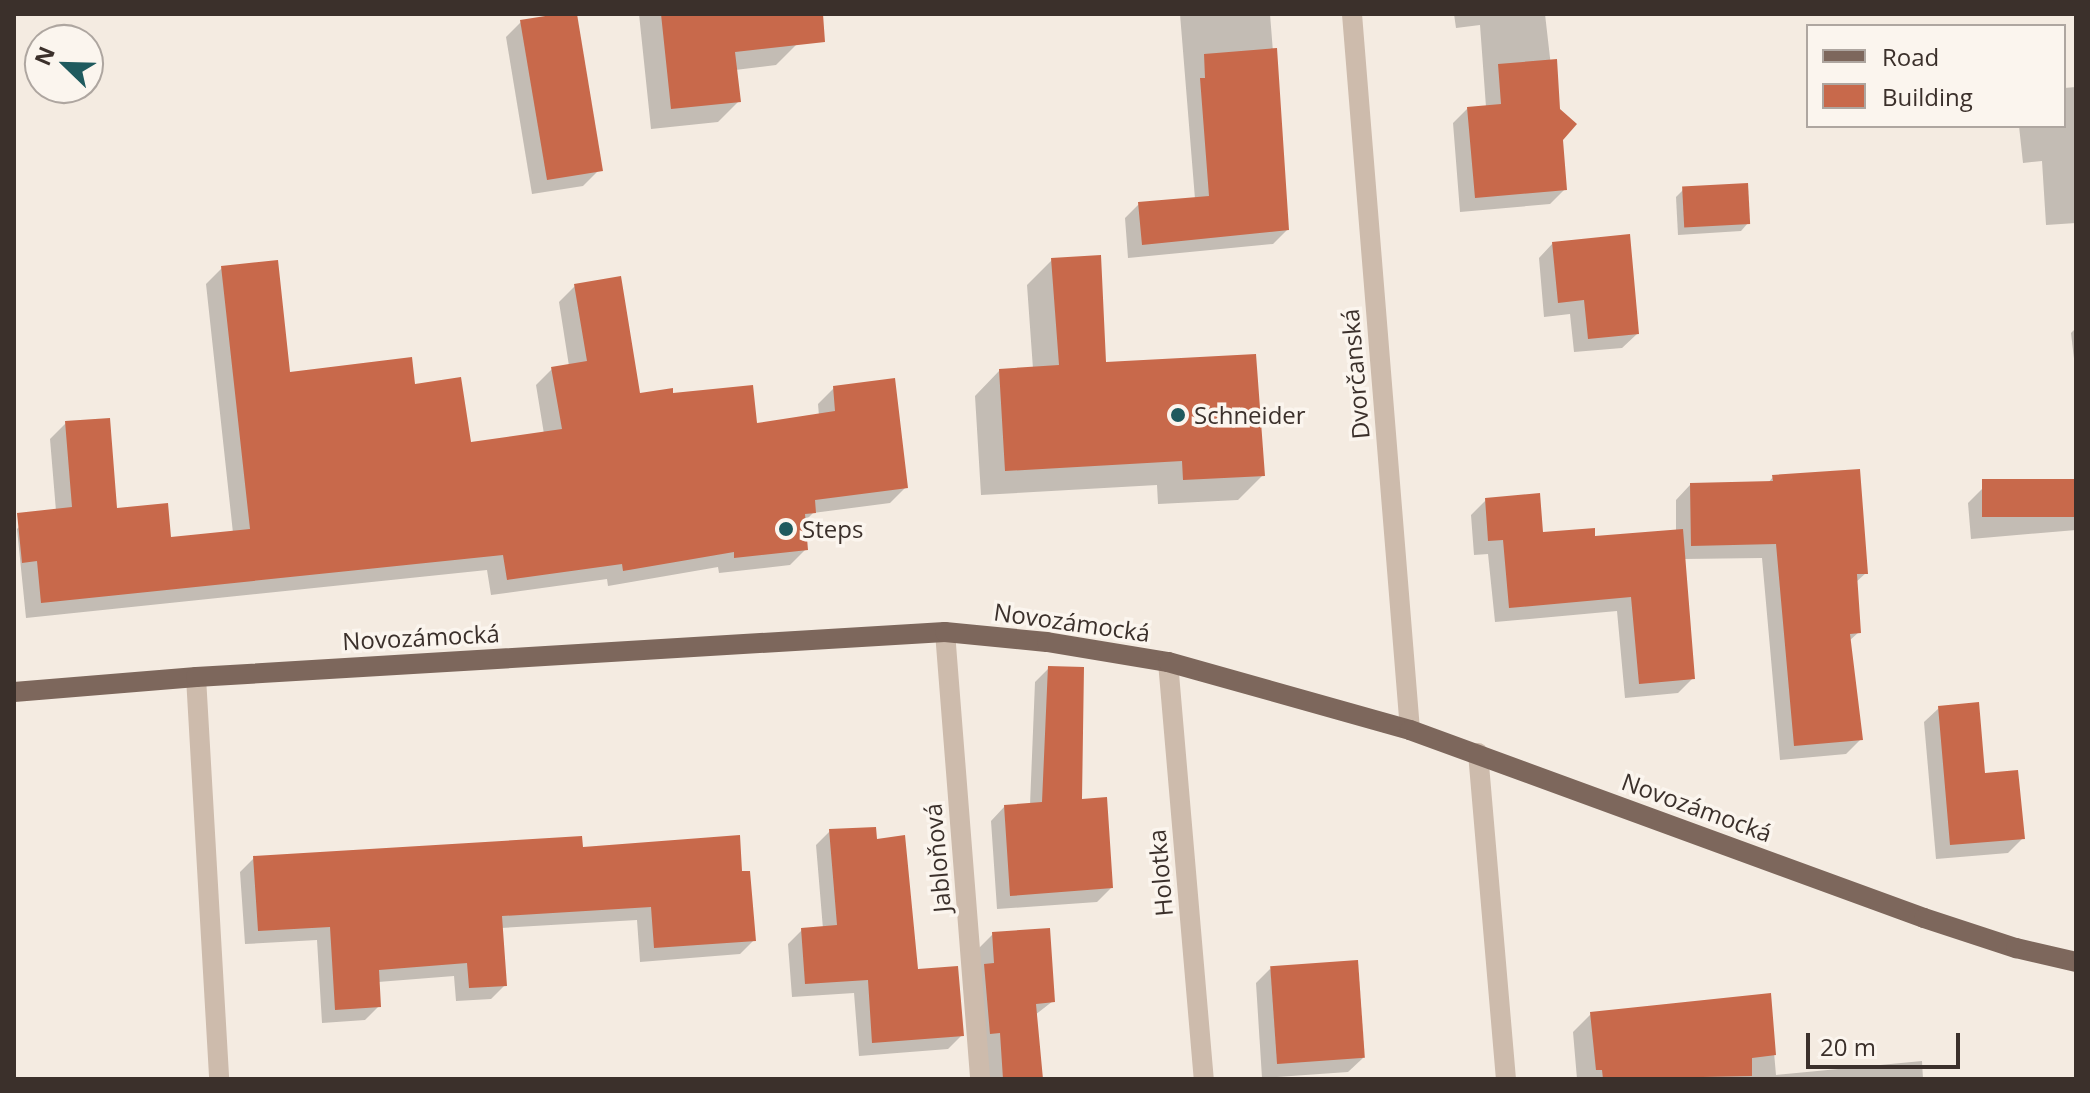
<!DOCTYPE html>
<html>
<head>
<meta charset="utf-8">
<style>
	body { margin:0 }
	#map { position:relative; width:2090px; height:1093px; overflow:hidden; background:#f4ebe1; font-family:"Open Sans",sans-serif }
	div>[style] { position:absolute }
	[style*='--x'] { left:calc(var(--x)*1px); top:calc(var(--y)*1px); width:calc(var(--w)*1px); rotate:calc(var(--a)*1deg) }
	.shadow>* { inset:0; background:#0003 }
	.building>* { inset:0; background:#c8694b; transform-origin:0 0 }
	.lane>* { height:20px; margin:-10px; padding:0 10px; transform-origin:10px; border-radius:10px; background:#cdbbac }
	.street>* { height:20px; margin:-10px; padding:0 10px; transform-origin:10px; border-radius:10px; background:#cdbbac }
	.primary>* { height:20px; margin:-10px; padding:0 10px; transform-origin:10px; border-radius:10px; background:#7d675c }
	.dots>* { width:22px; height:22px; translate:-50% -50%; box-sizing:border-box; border:4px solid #fbf5ee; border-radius:50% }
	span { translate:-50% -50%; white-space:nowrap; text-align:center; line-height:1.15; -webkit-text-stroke:7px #fbf5ee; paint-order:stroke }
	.street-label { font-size:24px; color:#3b302b }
	.poi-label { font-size:24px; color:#3b302b }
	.left { translate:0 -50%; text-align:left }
	.frame { position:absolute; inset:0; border:16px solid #3b302b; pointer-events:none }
	.legend { position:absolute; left:1806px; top:24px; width:260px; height:104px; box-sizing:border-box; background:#fbf5ee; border:2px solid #aea6a0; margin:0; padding:10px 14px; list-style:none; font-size:24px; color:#3b302b }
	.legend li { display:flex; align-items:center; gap:16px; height:40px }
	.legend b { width:40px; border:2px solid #aea6a0 }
	.north { position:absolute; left:24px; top:24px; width:80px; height:80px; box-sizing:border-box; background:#fbf5ee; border:2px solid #aea6a0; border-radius:50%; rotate:293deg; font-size:22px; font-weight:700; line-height:32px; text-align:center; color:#3b302b }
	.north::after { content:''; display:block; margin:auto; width:28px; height:36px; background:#1f5a5e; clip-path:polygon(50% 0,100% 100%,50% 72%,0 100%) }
	.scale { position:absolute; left:1806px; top:1033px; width:154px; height:36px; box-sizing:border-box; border:4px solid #3b302b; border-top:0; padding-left:10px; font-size:24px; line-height:28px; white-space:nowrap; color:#3b302b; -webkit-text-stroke:6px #fbf5ee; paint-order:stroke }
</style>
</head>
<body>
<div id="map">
	<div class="shadow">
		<i style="clip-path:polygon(575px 14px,598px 171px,583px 186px,532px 194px,506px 37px,521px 22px)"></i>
		<i style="clip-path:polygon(639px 14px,794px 14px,797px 44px,776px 65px,735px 70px,739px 101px,718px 122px,651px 129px)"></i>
		<i style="clip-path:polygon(1180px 14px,1270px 14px,1287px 230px,1273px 244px,1128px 258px,1125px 218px,1139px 204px,1195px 199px)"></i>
		<i style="clip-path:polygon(1454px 14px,1545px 14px,1565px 189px,1550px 204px,1460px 212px,1453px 123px,1468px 108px,1486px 107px,1480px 25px,1456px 28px)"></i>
		<i style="clip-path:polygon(2076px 87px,2076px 223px,2046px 225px,2042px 161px,2023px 163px,2019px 126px,2064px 126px,2064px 88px)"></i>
		<i style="clip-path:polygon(1683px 190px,1748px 223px,1741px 231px,1678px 235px,1676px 197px)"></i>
		<i style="clip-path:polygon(1553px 243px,1637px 334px,1622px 348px,1574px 352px,1570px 314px,1544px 317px,1539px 258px)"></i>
		<i style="clip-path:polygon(1052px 260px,1105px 364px,1263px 475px,1238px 500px,1158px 504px,1157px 485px,981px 495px,975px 396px,1000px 370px,1033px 369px,1027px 285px)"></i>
		<i style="clip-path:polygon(222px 268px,288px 374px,413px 386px,470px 445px,544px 434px,536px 385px,552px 369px,569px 366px,559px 302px,575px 286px,638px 395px,672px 396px,755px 426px,819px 416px,818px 404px,834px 388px,906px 487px,890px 503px,813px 513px,803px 523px,806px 549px,790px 565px,719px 573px,718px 567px,608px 586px,607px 579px,491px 595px,487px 570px,26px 618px,17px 529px,33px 513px,56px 511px,50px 439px,66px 423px,115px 510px,169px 539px,233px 533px,206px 284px)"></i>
		<i style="clip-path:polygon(2076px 328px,2076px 376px,2071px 333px)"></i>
		<i style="clip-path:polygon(1773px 477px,1866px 573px,1856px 582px,1859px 632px,1849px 641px,1861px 739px,1846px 754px,1780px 760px,1762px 558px,1684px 559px,1693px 678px,1678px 693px,1625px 698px,1617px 611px,1495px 622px,1488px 554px,1474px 555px,1471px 515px,1486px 500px,1541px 534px,1594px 538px,1676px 531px,1676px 500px,1690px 485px,1768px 483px)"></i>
		<i style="clip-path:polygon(2076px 481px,2076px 530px,1971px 539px,1968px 503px,1983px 488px)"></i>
		<i style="clip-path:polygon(1049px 668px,1080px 801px,1111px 888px,1097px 902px,997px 909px,991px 821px,1005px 806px,1030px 805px,1035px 682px)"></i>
		<i style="clip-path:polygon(1939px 708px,2023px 838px,2008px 853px,1936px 859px,1924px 722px)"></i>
		<i style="clip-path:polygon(830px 831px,875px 841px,916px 971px,962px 1035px,948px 1049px,859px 1056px,854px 993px,792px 997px,788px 944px,802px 930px,823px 929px,816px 845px)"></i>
		<i style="clip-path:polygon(581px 849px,740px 873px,754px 940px,740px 954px,640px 962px,637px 920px,501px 928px,505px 985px,491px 999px,456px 1001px,454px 976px,378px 982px,379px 1006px,365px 1020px,322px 1023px,317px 940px,245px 944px,240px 872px,254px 858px)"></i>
		<i style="clip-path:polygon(993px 934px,1053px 1001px,1035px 1015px,1041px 1079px,989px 1079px,979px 948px)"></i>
		<i style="clip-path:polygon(1270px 969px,1363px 1058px,1348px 1072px,1262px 1078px,1256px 983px)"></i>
		<i style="clip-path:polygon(1769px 995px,1776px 1075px,1922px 1061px,1923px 1079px,1577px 1079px,1573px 1032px,1591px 1014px)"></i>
	</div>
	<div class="building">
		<i style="clip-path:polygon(558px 14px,577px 14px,603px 171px,547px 180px,520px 20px)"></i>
		<i style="clip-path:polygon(661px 14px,823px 14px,825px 42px,735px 52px,741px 102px,671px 109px)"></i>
		<i style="clip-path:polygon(1277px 48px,1289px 230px,1142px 245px,1138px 202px,1209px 196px,1200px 78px,1205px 78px,1204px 54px)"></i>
		<i style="clip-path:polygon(1557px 59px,1560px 109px,1577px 124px,1563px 140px,1567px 190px,1475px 198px,1467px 107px,1501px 104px,1498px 64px)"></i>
		<i style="left:1748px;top:183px;width:41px;height:66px;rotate:87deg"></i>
		<i style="clip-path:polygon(1630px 234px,1639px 334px,1588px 339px,1584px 300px,1558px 303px,1552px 242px)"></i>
		<i style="clip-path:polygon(1101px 255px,1106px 362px,1256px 354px,1265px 476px,1183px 480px,1182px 461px,1005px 471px,999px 369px,1059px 365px,1051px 258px)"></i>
		<i style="clip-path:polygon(278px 260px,290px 372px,412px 357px,415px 384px,461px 377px,471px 442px,562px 429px,551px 367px,587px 361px,574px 284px,621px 276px,640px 393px,673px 388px,673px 393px,753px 385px,757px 423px,835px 411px,833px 386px,895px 378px,908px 488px,815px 500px,816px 513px,805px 514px,808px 550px,734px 558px,734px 552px,623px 571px,622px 564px,507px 580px,503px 555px,41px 603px,37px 561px,22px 563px,17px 513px,72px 507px,65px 421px,110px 418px,117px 508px,168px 503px,171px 537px,250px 529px,221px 266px)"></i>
		<i style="clip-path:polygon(1860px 469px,1868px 574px,1857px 574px,1861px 633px,1850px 634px,1863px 740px,1794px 746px,1776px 544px,1691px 546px,1690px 483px,1773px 481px,1772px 475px)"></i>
		<i style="left:2076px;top:479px;width:38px;height:94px;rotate:90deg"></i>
		<i style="clip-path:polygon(1540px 493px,1543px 532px,1595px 528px,1595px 536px,1683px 529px,1695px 679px,1639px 684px,1631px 597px,1509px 608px,1503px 540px,1488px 541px,1485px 498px)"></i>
		<i style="clip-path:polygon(1048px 666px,1084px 667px,1082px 799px,1107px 797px,1113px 888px,1010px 896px,1004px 805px,1042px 802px)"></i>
		<i style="clip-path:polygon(1979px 702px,1985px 773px,2018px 770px,2025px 839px,1950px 845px,1938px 706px)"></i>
		<i style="clip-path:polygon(876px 827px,877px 839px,905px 835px,918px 969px,958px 966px,964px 1036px,872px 1043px,868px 980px,805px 984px,801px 928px,837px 925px,829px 829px)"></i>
		<i style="clip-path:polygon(740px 835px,742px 871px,750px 871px,756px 941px,654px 948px,651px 907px,502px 916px,507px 986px,469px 988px,467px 963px,379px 970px,381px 1007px,335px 1010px,330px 927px,258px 931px,253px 856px,582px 836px,583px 847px)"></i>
		<i style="clip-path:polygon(1050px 928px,1055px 1002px,1036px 1004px,1043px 1079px,1003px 1079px,1000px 1033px,990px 1034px,984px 964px,994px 963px,992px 932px)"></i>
		<i style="left:1358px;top:960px;width:98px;height:88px;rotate:86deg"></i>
		<i style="clip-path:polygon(1771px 993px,1776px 1055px,1752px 1058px,1752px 1076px,1603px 1079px,1602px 1070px,1596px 1070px,1590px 1012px)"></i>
	</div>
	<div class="lane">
		<i style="--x:196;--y:677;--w:403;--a:86.7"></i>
	</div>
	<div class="street">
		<i style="--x:1352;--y:14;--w:718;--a:85.37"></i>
		<i style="--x:945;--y:632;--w:448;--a:85.5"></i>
		<i style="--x:1168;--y:662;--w:419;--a:85.1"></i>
		<i style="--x:1478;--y:753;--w:327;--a:85.1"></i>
	</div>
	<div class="primary">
		<i style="--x:14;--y:692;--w:183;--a:-4.7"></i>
		<i style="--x:196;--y:677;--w:750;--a:-3.44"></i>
		<i style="--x:945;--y:632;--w:102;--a:5.6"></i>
		<i style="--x:1047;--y:642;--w:123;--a:9.4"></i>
		<i style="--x:1168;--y:662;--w:251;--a:15.7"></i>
		<i style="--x:1410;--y:730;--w:547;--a:20.09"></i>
		<i style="--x:1924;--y:918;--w:97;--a:18.1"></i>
		<i style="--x:2016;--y:948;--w:62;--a:13.1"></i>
	</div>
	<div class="dots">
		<i style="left:1178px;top:415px;background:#1f5a5e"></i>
		<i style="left:786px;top:529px;background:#1f5a5e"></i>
	</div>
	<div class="street-label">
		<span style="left:1355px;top:374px;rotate:-95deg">Dvorčanská</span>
		<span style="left:1072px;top:622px;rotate:8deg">Novozámocká</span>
		<span style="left:421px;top:637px;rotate:-3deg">Novozámocká</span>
		<span style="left:1697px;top:807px;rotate:20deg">Novozámocká</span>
		<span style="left:937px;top:858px;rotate:-95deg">Jabloňová</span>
		<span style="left:1160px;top:873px;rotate:-95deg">Holotka</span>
	</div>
	<div class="poi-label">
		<span class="left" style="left:1194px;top:415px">Schneider</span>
		<span class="left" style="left:802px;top:529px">Steps</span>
	</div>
	<div class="frame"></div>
	<ul class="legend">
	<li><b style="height:10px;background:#7d675c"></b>Road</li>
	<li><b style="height:22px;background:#c8694b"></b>Building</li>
	</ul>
	<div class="north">N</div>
	<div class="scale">20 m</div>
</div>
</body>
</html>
